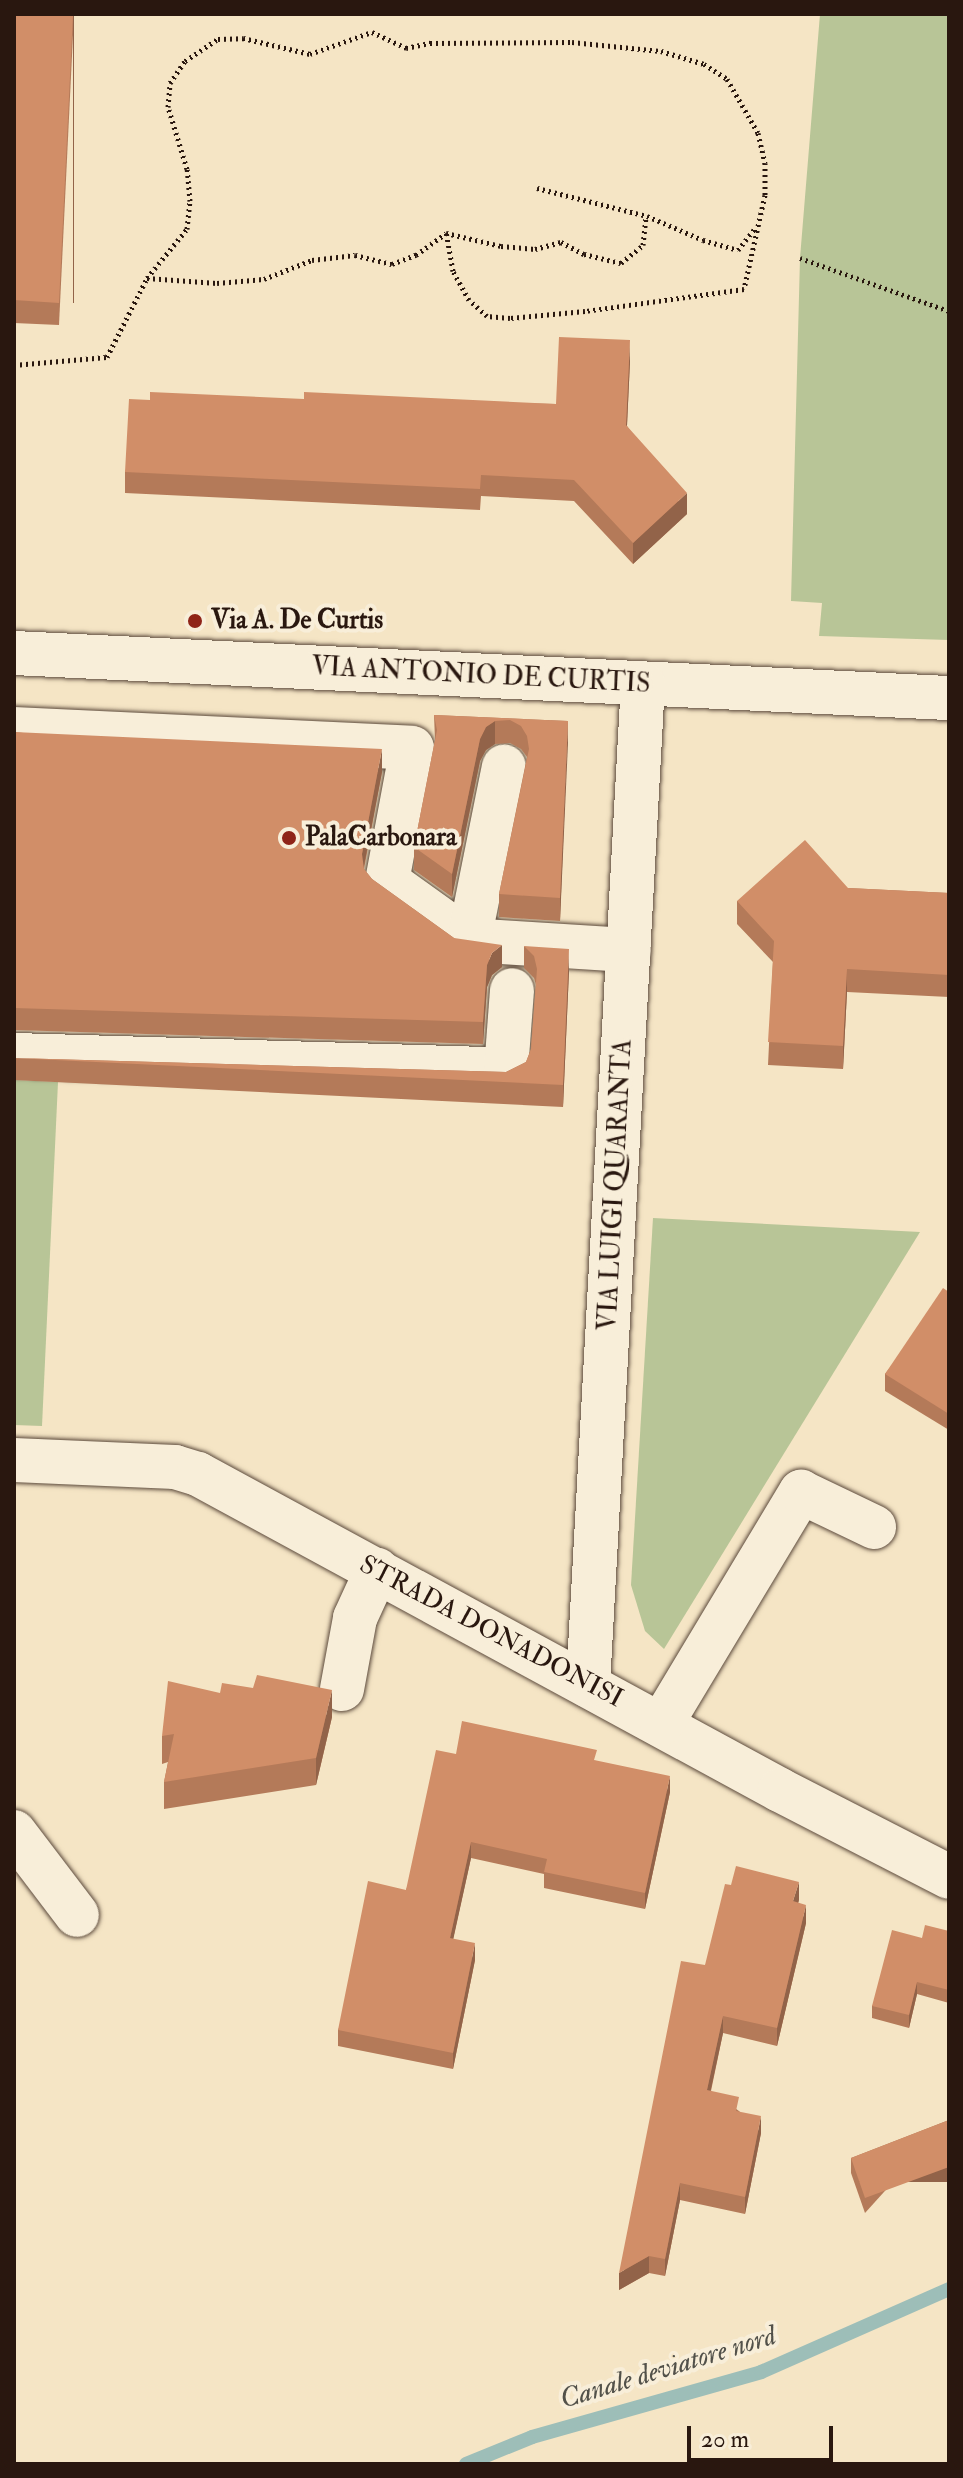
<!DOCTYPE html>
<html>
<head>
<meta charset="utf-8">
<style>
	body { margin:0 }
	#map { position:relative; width:963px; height:2478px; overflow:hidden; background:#f5e5c5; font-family:"IM FELL Double Pica",serif }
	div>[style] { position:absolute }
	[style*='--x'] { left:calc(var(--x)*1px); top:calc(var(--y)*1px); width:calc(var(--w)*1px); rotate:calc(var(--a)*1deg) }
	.green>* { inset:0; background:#b8c597 }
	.stream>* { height:14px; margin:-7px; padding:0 7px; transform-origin:7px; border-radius:7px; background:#9dbeb8 }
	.path>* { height:5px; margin-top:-2.5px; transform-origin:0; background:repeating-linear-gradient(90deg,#29170f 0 2px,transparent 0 6px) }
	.roads { filter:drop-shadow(0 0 2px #5c4a3c) drop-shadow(0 0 2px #5c4a3c) }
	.minor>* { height:44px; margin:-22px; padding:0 22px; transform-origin:22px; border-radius:22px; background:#f8eed9 }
	.wall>* { inset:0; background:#b47a59 }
	.shaded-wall>* { inset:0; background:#926349; transform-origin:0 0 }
	.building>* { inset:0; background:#d18e68 }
	.dots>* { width:22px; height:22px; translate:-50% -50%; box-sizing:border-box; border:4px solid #f8eed9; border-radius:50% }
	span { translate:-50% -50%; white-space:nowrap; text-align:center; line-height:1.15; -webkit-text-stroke:8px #f8eed9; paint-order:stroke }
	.poi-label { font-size:26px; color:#29170f; font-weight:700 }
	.left { translate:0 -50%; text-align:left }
	.street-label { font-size:26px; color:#29170f }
	.water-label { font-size:28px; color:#52514a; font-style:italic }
	.frame { position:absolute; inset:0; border:16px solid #29170f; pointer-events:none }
	.scale { position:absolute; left:687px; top:2426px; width:146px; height:36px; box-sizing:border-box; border:4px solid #29170f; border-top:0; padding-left:10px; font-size:24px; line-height:28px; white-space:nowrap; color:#29170f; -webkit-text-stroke:6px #f8eed9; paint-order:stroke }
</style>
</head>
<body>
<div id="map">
	<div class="green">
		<i style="clip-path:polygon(820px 14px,949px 14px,949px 640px,819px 636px,822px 603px,791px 601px,800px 258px)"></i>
		<i style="clip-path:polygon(14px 1080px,58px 1082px,42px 1426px,14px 1425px)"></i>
		<i style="clip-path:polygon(653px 1218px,920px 1232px,664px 1649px,645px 1631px,631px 1585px)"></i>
	</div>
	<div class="stream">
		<i style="--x:466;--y:2464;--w:71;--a:-22.2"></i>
		<i style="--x:532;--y:2437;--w:238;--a:-15.8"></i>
		<i style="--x:761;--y:2372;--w:206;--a:-23.8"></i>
	</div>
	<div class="path">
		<i style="--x:537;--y:188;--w:114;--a:14.3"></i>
		<i style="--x:647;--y:216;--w:61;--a:23.2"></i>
		<i style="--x:703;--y:240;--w:36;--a:16"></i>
		<i style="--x:738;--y:250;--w:28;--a:-52"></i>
		<i style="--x:446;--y:233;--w:57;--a:13.3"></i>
		<i style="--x:501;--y:246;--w:34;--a:5"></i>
		<i style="--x:535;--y:249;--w:27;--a:-15"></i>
		<i style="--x:561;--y:242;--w:26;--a:28"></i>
		<i style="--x:584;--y:254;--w:38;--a:14"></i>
		<i style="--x:621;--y:263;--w:28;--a:-39"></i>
		<i style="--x:643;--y:245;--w:29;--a:-84"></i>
		<i style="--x:800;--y:258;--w:158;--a:19.6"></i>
		<i style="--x:147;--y:278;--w:63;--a:-50.8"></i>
		<i style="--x:187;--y:229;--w:28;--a:-84"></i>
		<i style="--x:190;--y:201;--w:32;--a:-95"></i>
		<i style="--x:187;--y:169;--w:65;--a:-107"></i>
		<i style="--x:168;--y:107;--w:24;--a:-85"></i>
		<i style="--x:170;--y:83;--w:27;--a:-56"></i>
		<i style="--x:185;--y:61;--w:40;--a:-34"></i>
		<i style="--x:218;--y:39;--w:25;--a:-2"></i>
		<i style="--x:243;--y:38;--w:69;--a:13.4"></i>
		<i style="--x:310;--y:54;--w:66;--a:-19.5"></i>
		<i style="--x:372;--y:32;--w:38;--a:25"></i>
		<i style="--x:406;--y:48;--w:25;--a:-12"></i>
		<i style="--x:430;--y:43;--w:142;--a:-0.4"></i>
		<i style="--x:572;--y:42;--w:89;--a:5.8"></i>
		<i style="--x:661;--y:51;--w:45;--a:16.8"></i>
		<i style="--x:704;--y:64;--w:27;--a:33"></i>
		<i style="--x:727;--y:79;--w:62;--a:60.1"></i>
		<i style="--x:758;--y:133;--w:31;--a:77"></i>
		<i style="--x:765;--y:163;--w:32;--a:90"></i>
		<i style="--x:765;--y:195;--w:96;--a:102.6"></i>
		<i style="--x:744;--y:289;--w:161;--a:172.1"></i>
		<i style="--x:585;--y:311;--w:75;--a:174.7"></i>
		<i style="--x:510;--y:318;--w:23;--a:-175"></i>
		<i style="--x:487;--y:316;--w:24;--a:-138"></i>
		<i style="--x:469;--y:300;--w:33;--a:-119"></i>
		<i style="--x:453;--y:271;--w:39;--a:-100"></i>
		<i style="--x:14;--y:365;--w:93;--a:-4.9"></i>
		<i style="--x:107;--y:357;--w:89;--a:-63.1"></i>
		<i style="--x:147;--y:278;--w:70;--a:4.1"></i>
		<i style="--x:217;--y:283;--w:47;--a:-4.9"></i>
		<i style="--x:264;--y:279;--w:52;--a:-21.6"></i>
		<i style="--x:312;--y:260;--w:43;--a:-6.6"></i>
		<i style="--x:355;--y:255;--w:38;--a:14"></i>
		<i style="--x:392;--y:264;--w:26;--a:-21"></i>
		<i style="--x:416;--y:255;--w:37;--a:-36"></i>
	</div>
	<div class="roads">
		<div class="minor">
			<i style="--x:14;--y:653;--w:936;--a:2.76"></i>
			<i style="--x:14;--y:729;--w:398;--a:2.7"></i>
			<i style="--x:412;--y:748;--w:135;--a:100.6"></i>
			<i style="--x:387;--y:881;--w:101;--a:35.7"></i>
			<i style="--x:469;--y:940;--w:160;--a:3.6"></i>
			<i style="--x:469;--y:940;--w:177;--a:-78.6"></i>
			<i style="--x:14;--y:1055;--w:492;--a:1.7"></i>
			<i style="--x:506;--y:1070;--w:80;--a:-85.7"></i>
			<i style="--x:14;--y:1460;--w:161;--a:2.5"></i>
			<i style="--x:175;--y:1467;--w:24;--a:17"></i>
			<i style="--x:198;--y:1474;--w:662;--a:28.5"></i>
			<i style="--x:780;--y:1790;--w:190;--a:27.2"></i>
			<i style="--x:588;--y:1685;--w:1003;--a:-86.86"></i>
			<i style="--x:342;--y:1689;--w:72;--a:-79.6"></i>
			<i style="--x:355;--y:1618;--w:53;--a:-65.4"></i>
			<i style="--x:662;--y:1723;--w:270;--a:-59"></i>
			<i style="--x:801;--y:1492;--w:81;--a:25.6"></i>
			<i style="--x:14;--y:1832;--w:104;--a:52.8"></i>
		</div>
	</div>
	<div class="wall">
		<i style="clip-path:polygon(14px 14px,74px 14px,59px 325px,14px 323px)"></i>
		<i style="clip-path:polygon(630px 361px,627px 426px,687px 514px,633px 564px,574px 501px,481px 496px,480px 510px,125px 493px,125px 472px,150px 400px,304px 399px,556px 404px)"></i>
		<i style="clip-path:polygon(434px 715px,568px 721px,560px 921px,499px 917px,499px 894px,527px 757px,521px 749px,510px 743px,495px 744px,486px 750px,480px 761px,452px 897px,414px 870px,414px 847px,435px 740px)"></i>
		<i style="clip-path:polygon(14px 732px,382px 772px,364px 869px,372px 879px,454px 938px,502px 967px,492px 975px,487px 987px,483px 1044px,14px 1030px)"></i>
		<i style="clip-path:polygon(848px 888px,949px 893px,949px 997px,847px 992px,843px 1069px,768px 1065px,773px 962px,737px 924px,737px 901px)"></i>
		<i style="clip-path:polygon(524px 946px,569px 971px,563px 1107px,14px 1080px,14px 1058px,506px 1072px,526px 1062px,531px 1049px,536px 985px,534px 978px,524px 968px)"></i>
		<i style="clip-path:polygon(949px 1292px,949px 1430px,885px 1391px,885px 1374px)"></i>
		<i style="clip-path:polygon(220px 1693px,332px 1717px,316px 1785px,164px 1809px,164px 1782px,168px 1762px,162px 1764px,162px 1736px)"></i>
		<i style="clip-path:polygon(456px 1754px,597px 1761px,670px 1792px,645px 1909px,544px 1888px,544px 1874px,471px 1858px,453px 1939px,475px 1960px,453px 2069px,338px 2046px,338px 2030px,406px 1890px)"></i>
		<i style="clip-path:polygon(799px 1900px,798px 1903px,806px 1923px,777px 2046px,723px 2033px,711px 2091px,739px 2111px,761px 2133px,745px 2214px,680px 2200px,665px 2276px,649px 2273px,619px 2290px,705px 1965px)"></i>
		<i style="clip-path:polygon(949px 1931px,949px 2003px,917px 1994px,909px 2028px,872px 2018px,872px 2006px,922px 1938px)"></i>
		<i style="clip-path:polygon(949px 2120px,865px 2213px,851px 2173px,851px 2158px)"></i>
	</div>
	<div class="shaded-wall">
		<i style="left:73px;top:14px;width:1px;height:289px"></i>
		<i style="clip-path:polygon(630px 340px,630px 361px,626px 446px,626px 425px)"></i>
		<i style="clip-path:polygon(687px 493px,687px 514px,633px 564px,633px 543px)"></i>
		<i style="clip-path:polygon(495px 721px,495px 744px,486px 750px,480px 761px,452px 897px,452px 874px,480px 739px,486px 727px)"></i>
		<i style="clip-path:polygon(568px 721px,568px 743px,560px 921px,560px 898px)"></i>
		<i style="clip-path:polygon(382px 749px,382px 772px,362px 876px,362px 854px)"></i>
		<i style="clip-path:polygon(502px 945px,502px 967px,492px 975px,487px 987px,483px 1044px,483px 1022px,487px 965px,492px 953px)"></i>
		<i style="clip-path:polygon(569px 949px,569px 971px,563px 1107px,563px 1085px)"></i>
		<i style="clip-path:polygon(847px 969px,847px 992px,843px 1069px,843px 1046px)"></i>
		<i style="clip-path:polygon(332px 1690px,332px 1717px,316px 1785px,316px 1758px)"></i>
		<i style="clip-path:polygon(670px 1776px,670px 1792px,645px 1909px,645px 1893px)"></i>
		<i style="clip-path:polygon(471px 1842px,471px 1858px,450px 1954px,450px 1938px)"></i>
		<i style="clip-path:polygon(799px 1882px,799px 1900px,793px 1919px,793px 1901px)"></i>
		<i style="clip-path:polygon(806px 1905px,806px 1923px,777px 2046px,777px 2028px)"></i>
		<i style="clip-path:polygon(475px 1943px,475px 1960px,453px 2069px,453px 2053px)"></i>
		<i style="clip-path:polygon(917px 1982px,917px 1994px,909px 2028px,909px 2015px)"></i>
		<i style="clip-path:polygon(723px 2016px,723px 2033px,707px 2107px,707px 2090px)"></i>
		<i style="clip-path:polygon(761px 2116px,761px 2133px,745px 2214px,745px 2197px)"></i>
		<i style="left:949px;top:2167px;width:15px;height:90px;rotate:90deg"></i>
		<i style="clip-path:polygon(680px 2183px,680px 2200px,665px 2276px,665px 2259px)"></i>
		<i style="clip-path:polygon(649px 2256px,649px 2273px,619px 2290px,619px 2273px)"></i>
	</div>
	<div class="building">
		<i style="clip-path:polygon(14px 14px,73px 14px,59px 303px,14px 300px)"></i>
		<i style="clip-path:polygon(559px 337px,630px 340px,626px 425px,687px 493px,633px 543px,574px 480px,481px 475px,480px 489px,125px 472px,129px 399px,150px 400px,150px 392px,304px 399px,304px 392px,556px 404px)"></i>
		<i style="clip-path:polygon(434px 715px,568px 721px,560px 898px,499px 894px,529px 749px,527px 736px,521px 726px,510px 720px,495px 721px,486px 727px,480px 739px,452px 874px,414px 847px,437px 730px)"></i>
		<i style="clip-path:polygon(14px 732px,382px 749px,362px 854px,364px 869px,372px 879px,454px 938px,502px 945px,492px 953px,487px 965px,483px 1022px,14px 1008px)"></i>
		<i style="clip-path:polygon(805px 840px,848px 888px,949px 893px,949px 975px,847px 969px,843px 1046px,768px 1042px,774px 941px,737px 901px)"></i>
		<i style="clip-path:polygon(524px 946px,569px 949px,563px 1085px,14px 1058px,506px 1072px,526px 1062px,531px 1049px,537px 969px,534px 956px)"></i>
		<i style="clip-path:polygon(943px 1288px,949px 1292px,949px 1414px,885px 1374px)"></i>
		<i style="clip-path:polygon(257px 1675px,332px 1690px,316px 1758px,164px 1782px,174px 1734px,162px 1736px,168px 1681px,220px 1693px,222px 1683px,253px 1688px)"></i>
		<i style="clip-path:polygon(462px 1721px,597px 1750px,594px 1760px,670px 1776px,645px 1893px,544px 1872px,547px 1859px,471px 1842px,450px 1938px,475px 1943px,453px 2053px,338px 2030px,368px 1881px,406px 1890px,436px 1750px,456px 1754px)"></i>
		<i style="clip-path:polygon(736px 1866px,799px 1882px,793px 1901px,806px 1905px,777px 2028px,723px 2016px,707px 2090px,739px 2097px,736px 2111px,761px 2116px,745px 2197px,680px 2183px,665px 2259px,649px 2256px,619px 2273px,681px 1961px,705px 1965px,725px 1884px,731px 1885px)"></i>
		<i style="clip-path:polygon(925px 1925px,949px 1931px,949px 1990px,917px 1982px,909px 2015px,872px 2006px,892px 1930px,922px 1938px)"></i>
		<i style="clip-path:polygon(949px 2120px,949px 2167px,865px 2198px,851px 2158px)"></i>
	</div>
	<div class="dots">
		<i style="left:195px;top:621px;background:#8f2418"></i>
		<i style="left:289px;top:838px;background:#8f2418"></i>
	</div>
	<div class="poi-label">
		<span class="left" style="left:211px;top:621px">Via A. De Curtis</span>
		<span class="left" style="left:305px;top:838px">PalaCarbonara</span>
	</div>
	<div class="street-label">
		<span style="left:481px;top:676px;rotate:3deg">VIA ANTONIO DE CURTIS</span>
		<span style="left:616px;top:1185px;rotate:-87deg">VIA LUIGI QUARANTA</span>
		<span style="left:491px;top:1632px;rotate:28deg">STRADA DONADONISI</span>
	</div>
	<div class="water-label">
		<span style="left:668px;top:2368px;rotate:-17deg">Canale deviatore nord</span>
	</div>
	<div class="frame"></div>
	<div class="scale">20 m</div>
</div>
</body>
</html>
